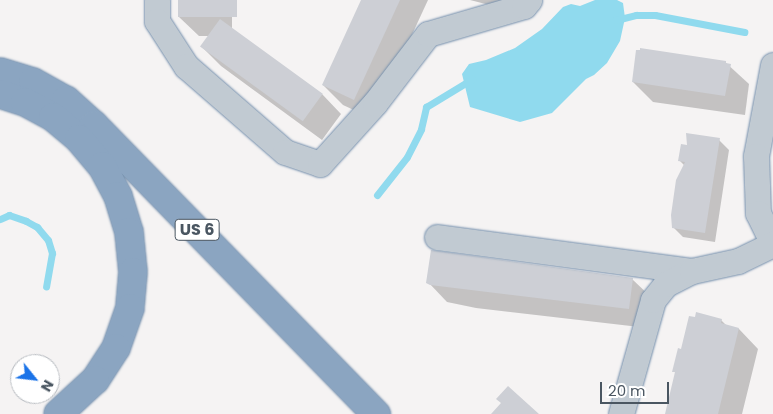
<!DOCTYPE html>
<html>
<head>
<meta charset="utf-8">
<style>
	body { margin:0 }
	#map { position:relative; width:773px; height:414px; overflow:hidden; background:#f5f3f3; font-family:Poppins,sans-serif }
	div>[style] { position:absolute }
	[style*='--x'] { left:calc(var(--x)*1px); top:calc(var(--y)*1px); width:calc(var(--w)*1px); rotate:calc(var(--a)*1deg) }
	.water>* { inset:0; background:#90daee }
	.shadow>* { inset:0; background:#0003 }
	.stream>* { height:7px; margin:-3.5px; padding:0 3.5px; transform-origin:3.5px; border-radius:3.5px; background:#90daee }
	.building>* { inset:0; background:#cdcfd5; transform-origin:0 0 }
	.roads { filter:drop-shadow(0 0 1px #7690ad) drop-shadow(0 0 1px #7690ad) }
	.minor>* { height:25px; margin:-12.5px; padding:0 12.5px; transform-origin:12.5px; border-radius:12.5px; background:#c1cad2 }
	.highway>* { height:28px; margin:-14px; padding:0 14px; transform-origin:14px; border-radius:14px; background:#8ba5c1 }
	span { translate:-50% -50%; white-space:nowrap; text-align:center; line-height:1.15; -webkit-text-stroke:4.5px #fff; paint-order:stroke }
	.shield-label span { padding:1px 4px; background:#fff; border:1px solid; border-radius:4px; -webkit-text-stroke-width:0 }
	.shield-label { font-size:16px; color:#4a5661; font-weight:700 }
	.north { position:absolute; left:10px; top:354px; width:50px; height:50px; box-sizing:border-box; background:#fff; border:1px solid #b7bbc0; border-radius:50%; rotate:119deg; font-size:14px; font-weight:700; line-height:20px; text-align:center; color:#4a5661 }
	.north::after { content:''; display:block; margin:auto; width:18px; height:22px; background:#1a73e8; clip-path:polygon(50% 0,100% 100%,50% 72%,0 100%) }
	.scale { position:absolute; left:600px; top:382px; width:69px; height:22px; box-sizing:border-box; border:2px solid #4a5661; border-top:0; padding-left:6px; font-size:15px; line-height:18px; white-space:nowrap; color:#4a5661; -webkit-text-stroke:4px #fff; paint-order:stroke }
</style>
</head>
<body>
<div id="map">
	<div class="water">
		<i style="clip-path:polygon(595px 0,617px 0,623px 3px,625px 18px,620px 41px,607px 63px,594px 75px,586px 79px,552px 113px,520px 122px,470px 107px,462px 74px,469px 64px,486px 60px,515px 48px,542px 29px,563px 7px,571px 4px,580px 6px)"></i>
	</div>
	<div class="shadow">
		<i style="clip-path:polygon(179px 0,232px 0,232px 29px,322px 94px,341px 114px,322px 140px,221px 66px,202px 47px,209px 36px,199px 36px,179px 17px)"></i>
		<i style="clip-path:polygon(364px 0,428px 0,373px 119px,343px 105px,323px 85px)"></i>
		<i style="clip-path:polygon(470px 0,525px 0,521px 13px)"></i>
		<i style="clip-path:polygon(725px 62px,749px 84px,745px 115px,653px 102px,633px 82px)"></i>
		<i style="clip-path:polygon(719px 140px,729px 150px,715px 242px,683px 237px,673px 227px,685px 166px,680px 161px,688px 146px)"></i>
		<i style="clip-path:polygon(632px 279px,652px 298px,648px 328px,476px 308px,447px 302px,428px 282px)"></i>
		<i style="clip-path:polygon(721px 320px,728px 327px,739px 329px,758px 349px,742px 414px,666px 414px,676px 374px,674px 371px,682px 350px)"></i>
	</div>
	<div class="stream">
		<i style="--x:616;--y:20;--w:21;--a:-14"></i>
		<i style="--x:636;--y:15;--w:19;--a:0"></i>
		<i style="--x:655;--y:15;--w:91;--a:10.8"></i>
		<i style="--x:377;--y:195;--w:48;--a:-51.7"></i>
		<i style="--x:407;--y:157;--w:31;--a:-63"></i>
		<i style="--x:421;--y:129;--w:23;--a:-77"></i>
		<i style="--x:426;--y:107;--w:54;--a:-31.3"></i>
		<i style="--x:0;--y:219;--w:10;--a:-24"></i>
		<i style="--x:9;--y:215;--w:18;--a:19"></i>
		<i style="--x:26;--y:221;--w:13;--a:29"></i>
		<i style="--x:37;--y:227;--w:17;--a:50"></i>
		<i style="--x:48;--y:240;--w:14;--a:73"></i>
		<i style="--x:52;--y:253;--w:34;--a:100"></i>
	</div>
	<div class="building">
		<i style="left:178px;top:0;width:59px;height:17px"></i>
		<i style="clip-path:polygon(361px 0,400px 0,354px 100px,322px 85px)"></i>
		<i style="left:220px;top:19px;width:127px;height:34px;rotate:36deg"></i>
		<i style="clip-path:polygon(640px 48px,726px 61px,726px 63px,731px 64px,725px 96px,632px 82px,636px 50px,640px 50px)"></i>
		<i style="clip-path:polygon(686px 133px,720px 138px,705px 233px,672px 228px,671px 215px,676px 180px,685px 162px,678px 161px,681px 144px,687px 145px)"></i>
		<i style="clip-path:polygon(431px 250px,633px 278px,629px 309px,430px 285px,426px 283px)"></i>
		<i style="clip-path:polygon(696px 312px,722px 319px,721px 323px,739px 328px,718px 414px,665px 414px,675px 372px,672px 372px,678px 348px,681px 349px,689px 316px,695px 317px)"></i>
		<i style="clip-path:polygon(508px 386px,539px 414px,491px 414px,501px 403px,496px 399px)"></i>
	</div>
	<div class="roads">
		<div class="minor">
			<i style="--x:157;--y:0;--w:21;--a:90"></i>
			<i style="--x:157;--y:21;--w:54;--a:57.2"></i>
			<i style="--x:186;--y:66;--w:131;--a:41"></i>
			<i style="--x:285;--y:152;--w:37;--a:19"></i>
			<i style="--x:320;--y:164;--w:82;--a:-48"></i>
			<i style="--x:375;--y:103;--w:87;--a:-52.5"></i>
			<i style="--x:428;--y:34;--w:100;--a:-16.3"></i>
			<i style="--x:524;--y:6;--w:8;--a:-50"></i>
			<i style="--x:773;--y:65;--w:93;--a:100.6"></i>
			<i style="--x:756;--y:156;--w:57;--a:88"></i>
			<i style="--x:758;--y:213;--w:34;--a:64"></i>
			<i style="--x:437;--y:237;--w:257;--a:7.6"></i>
			<i style="--x:621;--y:414;--w:118;--a:-74.3"></i>
			<i style="--x:653;--y:300;--w:21;--a:-51"></i>
			<i style="--x:666;--y:284;--w:29;--a:-27"></i>
			<i style="--x:692;--y:271;--w:47;--a:-12.3"></i>
			<i style="--x:738;--y:261;--w:39;--a:-26"></i>
		</div>
		<div class="highway">
			<i style="--x:0;--y:72;--w:34;--a:17"></i>
			<i style="--x:33;--y:82;--w:38;--a:29"></i>
			<i style="--x:66;--y:100;--w:38;--a:42"></i>
			<i style="--x:94;--y:125;--w:404;--a:45.7"></i>
			<i style="--x:0;--y:94;--w:26;--a:18"></i>
			<i style="--x:25;--y:102;--w:32;--a:28"></i>
			<i style="--x:53;--y:117;--w:34;--a:40"></i>
			<i style="--x:79;--y:139;--w:35;--a:50"></i>
			<i style="--x:102;--y:166;--w:34;--a:62"></i>
			<i style="--x:118;--y:196;--w:38;--a:73"></i>
			<i style="--x:129;--y:232;--w:40;--a:84.3"></i>
			<i style="--x:133;--y:272;--w:36;--a:95"></i>
			<i style="--x:130;--y:308;--w:42;--a:109.3"></i>
			<i style="--x:116;--y:348;--w:38;--a:123"></i>
			<i style="--x:95;--y:380;--w:50;--a:137.4"></i>
		</div>
	</div>
	<div class="shield-label">
		<span style="left:197px;top:230px">US 6</span>
	</div>
	<div class="north">N</div>
	<div class="scale">20 m</div>
</div>
</body>
</html>
